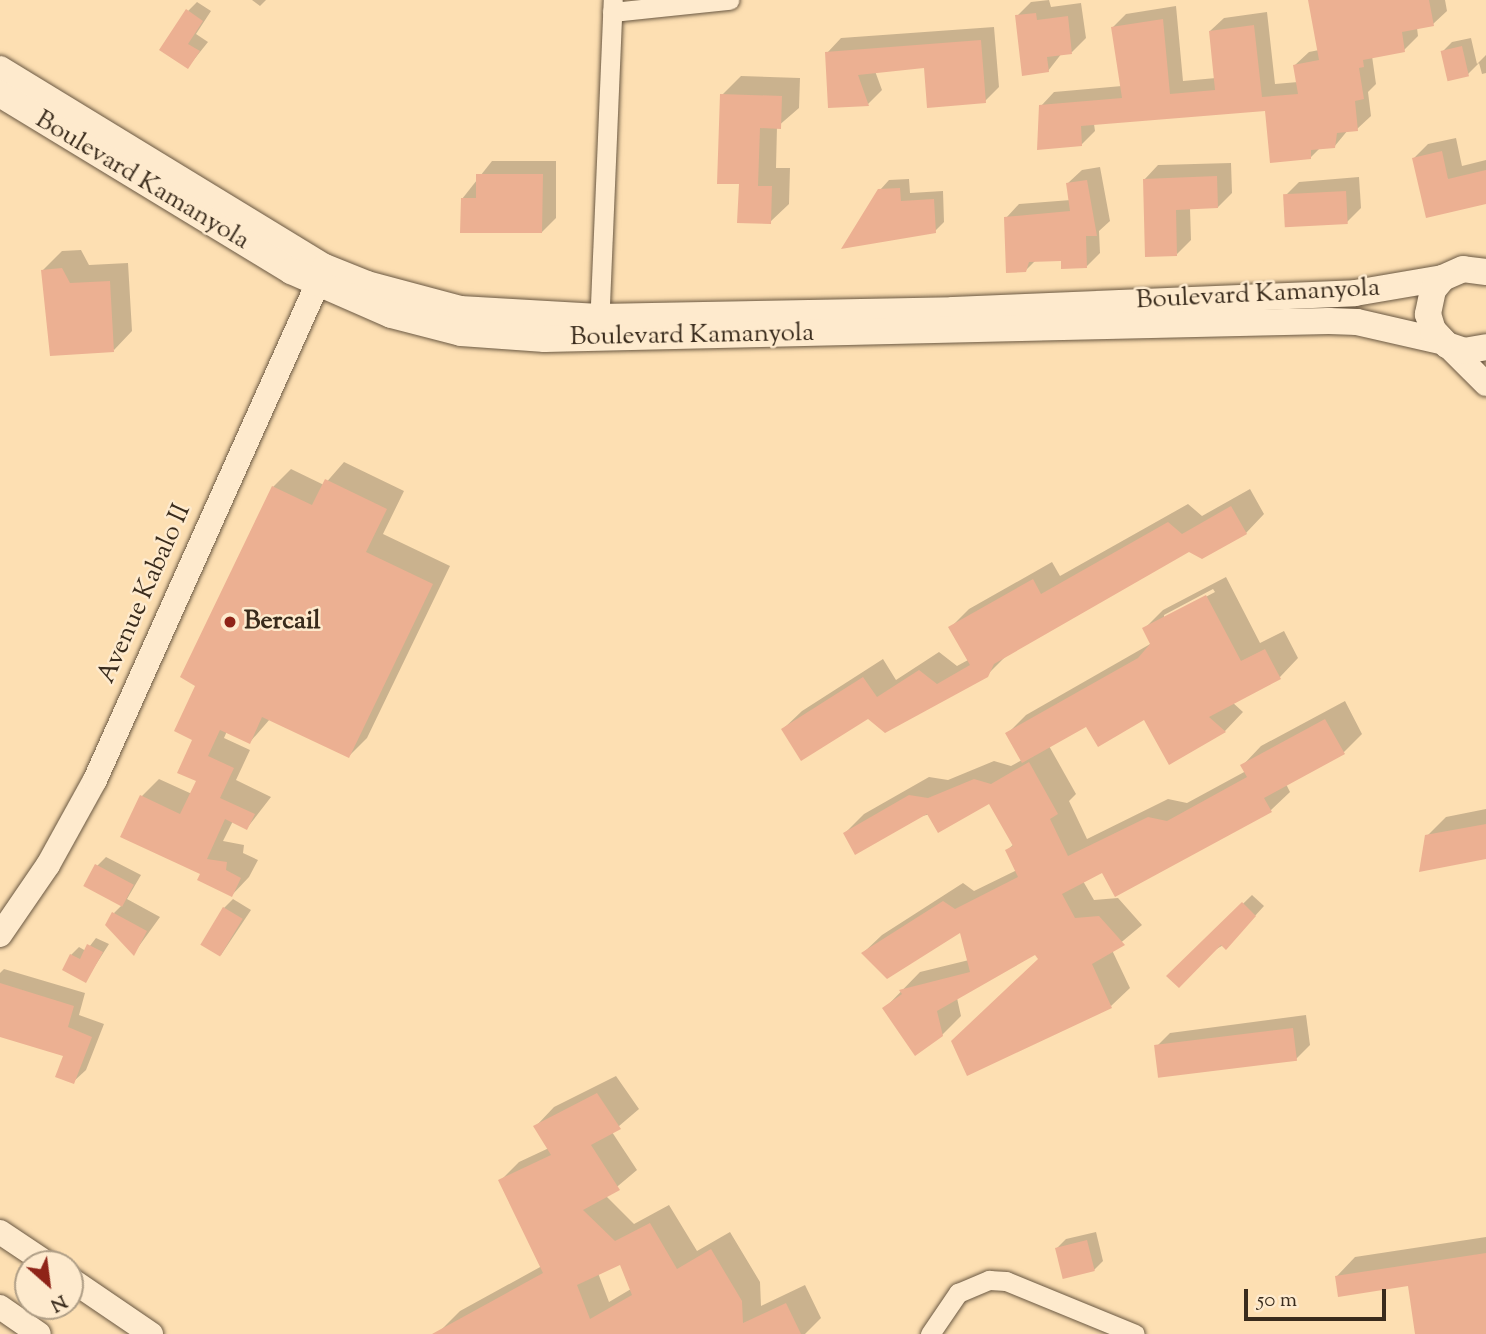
<!DOCTYPE html>
<html>
<head>
<meta charset="utf-8">
<style>
	body { margin:0 }
	#map { position:relative; width:1486px; height:1334px; overflow:hidden; background:#fddfb2; font-family:"Sorts Mill Goudy",serif }
	div>[style] { position:absolute }
	[style*='--x'] { left:calc(var(--x)*1px); top:calc(var(--y)*1px); width:calc(var(--w)*1px); rotate:calc(var(--a)*1deg) }
	.shadow>* { inset:0; background:#0003 }
	.building>* { inset:0; background:#ecb092; transform-origin:0 0 }
	.roads { filter:drop-shadow(0 0 2px #6a5842) drop-shadow(0 0 2px #6a5842) }
	.minor>* { height:19px; margin:-9.5px; padding:0 9.5px; transform-origin:9.5px; border-radius:9.5px; background:#feeacd }
	.tertiary>* { height:24px; margin:-12px; padding:0 12px; transform-origin:12px; border-radius:12px; background:#feeacd }
	.secondary>* { height:26px; margin:-13px; padding:0 13px; transform-origin:13px; border-radius:13px; background:#feeacd }
	.dots>* { width:19px; height:19px; translate:-50% -50%; box-sizing:border-box; border:4px solid #feeacd; border-radius:50% }
	span { translate:-50% -50%; white-space:nowrap; text-align:center; line-height:1.15; -webkit-text-stroke:5px #feeacd; paint-order:stroke }
	.street-label { font-size:26px; color:#392b1c }
	.poi-label { font-size:26px; color:#392b1c; font-weight:700 }
	.left { translate:0 -50%; text-align:left }
	.north { position:absolute; left:14px; top:1250px; width:70px; height:70px; box-sizing:border-box; background:#feeacd; border:2px solid #af9e86; border-radius:50%; rotate:152deg; font-size:19px; font-weight:700; line-height:28px; text-align:center; color:#392b1c }
	.north::after { content:''; display:block; margin:auto; width:24px; height:32px; background:#8f2418; clip-path:polygon(50% 0,100% 100%,50% 72%,0 100%) }
	.scale { position:absolute; left:1244px; top:1289px; width:142px; height:32px; box-sizing:border-box; border:4px solid #392b1c; border-top:0; padding-left:9px; font-size:21px; line-height:24px; white-space:nowrap; color:#392b1c; -webkit-text-stroke:5px #feeacd; paint-order:stroke }
</style>
</head>
<body>
<div id="map">
	<div class="shadow">
		<i style="clip-path:polygon(252px 0,266px 0,260px 6px)"></i>
		<i style="clip-path:polygon(1049px 0,1051px 7px,1081px 3px,1086px 38px,1072px 52px,1062px 53px,1048px 71px,1017px 16px,1031px 2px)"></i>
		<i style="clip-path:polygon(1310px 0,1445px 0,1447px 11px,1433px 24px,1417px 28px,1418px 36px,1404px 50px,1372px 56px,1376px 84px,1368px 92px,1371px 116px,1357px 129px,1348px 130px,1334px 147px,1320px 148px,1311px 157px,1267px 109px,1094px 124px,1095px 131px,1081px 145px,1041px 106px,1054px 92px,1122px 86px,1113px 27px,1126px 14px,1176px 6px,1183px 81px,1216px 78px,1210px 31px,1224px 18px,1267px 12px,1275px 84px,1298px 82px,1295px 65px,1309px 52px,1319px 50px)"></i>
		<i style="clip-path:polygon(197px 2px,211px 11px,196px 34px,208px 42px,188px 67px,188px 11px)"></i>
		<i style="clip-path:polygon(994px 27px,999px 87px,985px 101px,925px 66px,875px 71px,882px 90px,868px 104px,827px 53px,841px 38px)"></i>
		<i style="clip-path:polygon(1471px 38px,1477px 64px,1486px 55px,1486px 73px,1482px 74px,1479px 63px,1468px 74px,1443px 51px,1452px 42px)"></i>
		<i style="clip-path:polygon(741px 76px,800px 78px,799px 108px,777px 127px,776px 168px,790px 168px,789px 204px,770px 222px,741px 182px,722px 95px)"></i>
		<i style="clip-path:polygon(1456px 138px,1462px 166px,1486px 160px,1486px 202px,1414px 158px,1428px 144px)"></i>
		<i style="clip-path:polygon(492px 161px,556px 161px,556px 218px,542px 232px,462px 199px)"></i>
		<i style="clip-path:polygon(1231px 163px,1232px 193px,1218px 207px,1190px 208px,1191px 240px,1177px 254px,1144px 180px,1158px 165px)"></i>
		<i style="clip-path:polygon(1100px 167px,1110px 221px,1099px 231px,1100px 253px,1087px 266px,1062px 259px,1036px 260px,1026px 270px,1006px 218px,1019px 204px,1071px 200px,1068px 183px,1082px 170px)"></i>
		<i style="clip-path:polygon(1359px 177px,1361px 208px,1347px 222px,1285px 196px,1299px 182px)"></i>
		<i style="clip-path:polygon(909px 179px,910px 193px,943px 191px,944px 222px,935px 231px,880px 190px,889px 180px)"></i>
		<i style="clip-path:polygon(81px 250px,89px 265px,128px 263px,132px 331px,114px 350px,43px 270px,62px 251px)"></i>
		<i style="clip-path:polygon(344px 462px,404px 491px,383px 534px,450px 566px,367px 738px,349px 756px,270px 719px,250px 742px,227px 731px,224px 738px,250px 750px,236px 780px,271px 797px,247px 828px,233px 821px,223px 841px,244px 845px,243px 853px,258px 860px,249px 877px,232px 895px,141px 797px,159px 779px,192px 794px,199px 781px,197px 685px,273px 487px,291px 469px,324px 485px)"></i>
		<i style="clip-path:polygon(1250px 489px,1264px 514px,1246px 533px,1189px 550px,1007px 655px,987px 675px,868px 717px,783px 729px,802px 711px,883px 659px,896px 680px,939px 652px,957px 666px,968px 660px,950px 628px,969px 609px,1052px 562px,1060px 576px,1188px 504px,1202px 516px)"></i>
		<i style="clip-path:polygon(evenodd,1226px 577px,1260px 643px,1284px 631px,1298px 658px,1280px 677px,1232px 702px,1243px 712px,1225px 731px,1170px 762px,1145px 718px,1087px 724px,1049px 746px,1076px 794px,1069px 801px,1087px 839px,1168px 799px,1187px 803px,1246px 771px,1243px 765px,1261px 746px,1345px 701px,1362px 734px,1343px 753px,1286px 784px,1290px 792px,1271px 810px,1116px 895px,1102px 870px,1083px 881px,1094px 900px,1118px 898px,1142px 925px,1112px 950px,1130px 988px,1111px 1006px,1036px 953px,957px 998px,961px 1016px,942px 1035px,884px 1009px,920px 972px,969px 960px,961px 930px,863px 953px,882px 935px,963px 883px,974px 891px,1017px 870px,1007px 850px,1014px 844px,990px 801px,845px 833px,864px 814px,929px 777px,948px 780px,994px 761px,1011px 766px,1022px 760px,1007px 734px,1026px 715px,1152px 643px,1144px 629px,1163px 610px,1226px 577px,1213px 589px,1215px 592px,1164px 619px,1164px 615px,1213px 589px)"></i>
		<i style="clip-path:polygon(1486px 809px,1486px 857px,1427px 836px,1446px 817px)"></i>
		<i style="clip-path:polygon(106px 857px,141px 875px,127px 899px,160px 917px,134px 953px,114px 913px,123px 904px,97px 866px)"></i>
		<i style="clip-path:polygon(1252px 895px,1264px 906px,1234px 939px,1169px 976px)"></i>
		<i style="clip-path:polygon(233px 899px,251px 910px,221px 955px,224px 908px)"></i>
		<i style="clip-path:polygon(96px 938px,109px 944px,86px 980px,71px 955px,79px 947px,86px 951px)"></i>
		<i style="clip-path:polygon(4px 969px,85px 993px,79px 1015px,104px 1024px,86px 1070px,73px 1082px,66px 1055px,0 1035px,0 973px)"></i>
		<i style="clip-path:polygon(1306px 1015px,1310px 1045px,1296px 1059px,1156px 1047px,1170px 1033px)"></i>
		<i style="clip-path:polygon(evenodd,616px 1076px,639px 1109px,612px 1132px,637px 1170px,606px 1196px,634px 1224px,669px 1205px,697px 1251px,730px 1232px,760px 1282px,761px 1306px,805px 1285px,821px 1318px,805px 1334px,437px 1334px,460px 1311px,542px 1266px,500px 1181px,519px 1162px,549px 1148px,536px 1126px,554px 1107px,616px 1076px,621px 1263px,631px 1289px,609px 1302px,598px 1273px,621px 1263px)"></i>
		<i style="clip-path:polygon(1096px 1232px,1103px 1261px,1094px 1270px,1057px 1248px,1066px 1239px)"></i>
		<i style="clip-path:polygon(1486px 1237px,1486px 1334px,1417px 1334px,1409px 1284px,1337px 1276px,1355px 1257px)"></i>
	</div>
	<div class="building">
		<i style="clip-path:polygon(1308px 0,1429px 0,1434px 26px,1402px 32px,1405px 52px,1363px 60px,1364px 67px,1359px 68px,1364px 99px,1355px 101px,1358px 131px,1337px 133px,1335px 148px,1311px 150px,1311px 159px,1270px 163px,1265px 111px,1081px 126px,1082px 146px,1037px 150px,1039px 105px,1122px 98px,1111px 27px,1163px 19px,1170px 94px,1215px 90px,1209px 31px,1254px 25px,1262px 97px,1298px 94px,1293px 65px,1319px 60px)"></i>
		<i style="clip-path:polygon(186px 9px,203px 21px,188px 44px,200px 51px,188px 69px,159px 50px)"></i>
		<i style="clip-path:polygon(1036px 13px,1037px 20px,1068px 16px,1072px 54px,1047px 57px,1049px 72px,1022px 76px,1015px 15px)"></i>
		<i style="clip-path:polygon(981px 40px,986px 103px,927px 108px,924px 68px,858px 75px,869px 106px,828px 108px,825px 52px)"></i>
		<i style="left:1462px;top:46px;width:31px;height:22px;rotate:77deg"></i>
		<i style="clip-path:polygon(720px 94px,782px 96px,781px 129px,760px 128px,758px 186px,772px 186px,771px 224px,737px 223px,739px 184px,717px 184px)"></i>
		<i style="clip-path:polygon(1442px 151px,1448px 179px,1486px 170px,1486px 204px,1426px 218px,1412px 158px)"></i>
		<i style="clip-path:polygon(476px 174px,543px 174px,542px 233px,460px 233px,461px 198px,476px 198px)"></i>
		<i style="clip-path:polygon(1217px 176px,1218px 208px,1176px 210px,1177px 256px,1145px 257px,1143px 179px)"></i>
		<i style="clip-path:polygon(1087px 180px,1097px 236px,1086px 236px,1087px 268px,1061px 269px,1061px 261px,1029px 262px,1026px 272px,1006px 273px,1004px 217px,1070px 211px,1066px 183px)"></i>
		<i style="clip-path:polygon(900px 188px,901px 201px,934px 199px,936px 233px,841px 249px,878px 189px)"></i>
		<i style="left:1346px;top:191px;width:33px;height:63px;rotate:87deg"></i>
		<i style="clip-path:polygon(62px 268px,70px 283px,110px 281px,114px 352px,50px 356px,41px 270px)"></i>
		<i style="clip-path:polygon(325px 479px,387px 509px,366px 552px,433px 584px,349px 758px,262px 717px,250px 744px,220px 730px,208px 756px,234px 768px,220px 798px,255px 814px,247px 830px,225px 819px,207px 859px,227px 862px,226px 870px,241px 878px,232px 897px,197px 880px,200px 874px,120px 837px,140px 795px,180px 814px,196px 781px,177px 773px,192px 740px,174px 731px,195px 686px,180px 677px,272px 486px,312px 505px)"></i>
		<i style="clip-path:polygon(1231px 506px,1247px 534px,1202px 559px,1189px 552px,994px 664px,988px 677px,885px 733px,868px 719px,801px 761px,781px 729px,863px 677px,877px 697px,919px 670px,937px 684px,970px 665px,948px 627px,1033px 579px,1041px 594px,1168px 522px,1182px 534px)"></i>
		<i style="clip-path:polygon(1206px 595px,1241px 661px,1265px 649px,1281px 679px,1209px 717px,1226px 732px,1169px 765px,1144px 720px,1098px 747px,1086px 727px,1022px 763px,1005px 733px,1138px 658px,1150px 644px,1142px 628px)"></i>
		<i style="clip-path:polygon(1325px 719px,1345px 754px,1264px 798px,1272px 812px,1115px 897px,1102px 873px,1062px 894px,1075px 918px,1099px 916px,1125px 945px,1092px 964px,1112px 1008px,967px 1076px,951px 1041px,1038px 959px,1035px 955px,937px 1011px,943px 1036px,915px 1056px,882px 1008px,902px 994px,899px 990px,970px 972px,960px 933px,887px 979px,861px 953px,943px 901px,955px 909px,1018px 877px,1005px 850px,1013px 846px,989px 804px,938px 833px,927px 814px,855px 855px,843px 833px,909px 795px,928px 798px,974px 779px,991px 784px,1029px 762px,1058px 814px,1050px 819px,1068px 856px,1148px 817px,1167px 821px,1247px 777px,1240px 765px)"></i>
		<i style="clip-path:polygon(1486px 824px,1486px 859px,1419px 872px,1425px 835px)"></i>
		<i style="left:95px;top:864px;width:44px;height:25px;rotate:28deg"></i>
		<i style="clip-path:polygon(1242px 902px,1256px 916px,1226px 950px,1221px 945px,1179px 988px,1166px 976px)"></i>
		<i style="left:223px;top:907px;width:23px;height:44px;rotate:31deg"></i>
		<i style="clip-path:polygon(112px 912px,147px 931px,134px 956px,105px 925px)"></i>
		<i style="clip-path:polygon(87px 944px,103px 952px,86px 983px,62px 970px,70px 954px,80px 959px)"></i>
		<i style="clip-path:polygon(0 983px,74px 1006px,68px 1027px,92px 1037px,74px 1084px,55px 1077px,63px 1056px,0 1037px)"></i>
		<i style="left:1293px;top:1028px;width:33px;height:140px;rotate:83deg"></i>
		<i style="clip-path:polygon(evenodd,597px 1093px,621px 1129px,591px 1145px,620px 1190px,583px 1210px,615px 1241px,650px 1223px,677px 1269px,711px 1249px,742px 1301px,743px 1323px,786px 1303px,801px 1334px,432px 1334px,543px 1273px,498px 1180px,551px 1155px,533px 1126px,597px 1093px,620px 1265px,632px 1295px,590px 1319px,577px 1285px,620px 1265px)"></i>
		<i style="left:1087px;top:1240px;width:32px;height:33px;rotate:76deg"></i>
		<i style="clip-path:polygon(1486px 1253px,1486px 1334px,1415px 1334px,1408px 1286px,1338px 1297px,1335px 1276px)"></i>
	</div>
	<div class="roads">
		<div class="minor">
			<i style="--x:612;--y:12;--w:118;--a:-5.9"></i>
			<i style="--x:599;--y:328;--w:328;--a:-87.6"></i>
			<i style="--x:930;--y:1334;--w:50;--a:-55.7"></i>
			<i style="--x:958;--y:1293;--w:34;--a:-23"></i>
			<i style="--x:989;--y:1280;--w:17;--a:3"></i>
			<i style="--x:1006;--y:1281;--w:139;--a:22.3"></i>
		</div>
		<div class="tertiary">
			<i style="--x:1447;--y:345;--w:55;--a:45"></i>
			<i style="--x:0;--y:935;--w:85;--a:-55.6"></i>
			<i style="--x:48;--y:865;--w:97;--a:-61.1"></i>
			<i style="--x:95;--y:780;--w:562;--a:-65.85"></i>
			<i style="--x:0;--y:1232;--w:58;--a:33.7"></i>
			<i style="--x:70;--y:1279;--w:98;--a:34.2"></i>
			<i style="--x:0;--y:1307;--w:47;--a:34.7"></i>
		</div>
		<div class="secondary">
			<i style="--x:0;--y:69;--w:381;--a:31.4"></i>
			<i style="--x:325;--y:267;--w:45;--a:22"></i>
			<i style="--x:367;--y:284;--w:96;--a:15"></i>
			<i style="--x:460;--y:309;--w:139;--a:3.3"></i>
			<i style="--x:599;--y:317;--w:354;--a:-1.1"></i>
			<i style="--x:953;--y:310;--w:402;--a:-2.4"></i>
			<i style="--x:1355;--y:293;--w:89;--a:-9.7"></i>
			<i style="--x:0;--y:94;--w:341;--a:31.3"></i>
			<i style="--x:291;--y:271;--w:109;--a:23.7"></i>
			<i style="--x:391;--y:315;--w:72;--a:14.4"></i>
			<i style="--x:461;--y:333;--w:84;--a:4.1"></i>
			<i style="--x:545;--y:339;--w:784;--a:-1.32"></i>
			<i style="--x:1329;--y:321;--w:28;--a:2"></i>
			<i style="--x:1357;--y:322;--w:89;--a:12.9"></i>
			<i style="--x:1486;--y:272;--w:23;--a:-173"></i>
			<i style="--x:1463;--y:269;--w:22;--a:156"></i>
			<i style="--x:1443;--y:278;--w:16;--a:130"></i>
			<i style="--x:1433;--y:290;--w:25;--a:102"></i>
			<i style="--x:1428;--y:314;--w:17;--a:73"></i>
			<i style="--x:1433;--y:330;--w:21;--a:47"></i>
			<i style="--x:1447;--y:345;--w:18;--a:19"></i>
			<i style="--x:1464;--y:351;--w:22;--a:-10"></i>
		</div>
	</div>
	<div class="dots">
		<i style="left:230px;top:622px;background:#8f2418"></i>
	</div>
	<div class="street-label">
		<span style="left:142px;top:181px;rotate:31deg">Boulevard Kamanyola</span>
		<span style="left:1258px;top:295px;rotate:-3deg">Boulevard Kamanyola</span>
		<span style="left:692px;top:336px;rotate:-1deg">Boulevard Kamanyola</span>
		<span style="left:145px;top:594px;rotate:-66deg">Avenue Kabalo II</span>
	</div>
	<div class="poi-label">
		<span class="left" style="left:244px;top:622px">Bercail</span>
	</div>
	<div class="north">N</div>
	<div class="scale">50 m</div>
</div>
</body>
</html>
